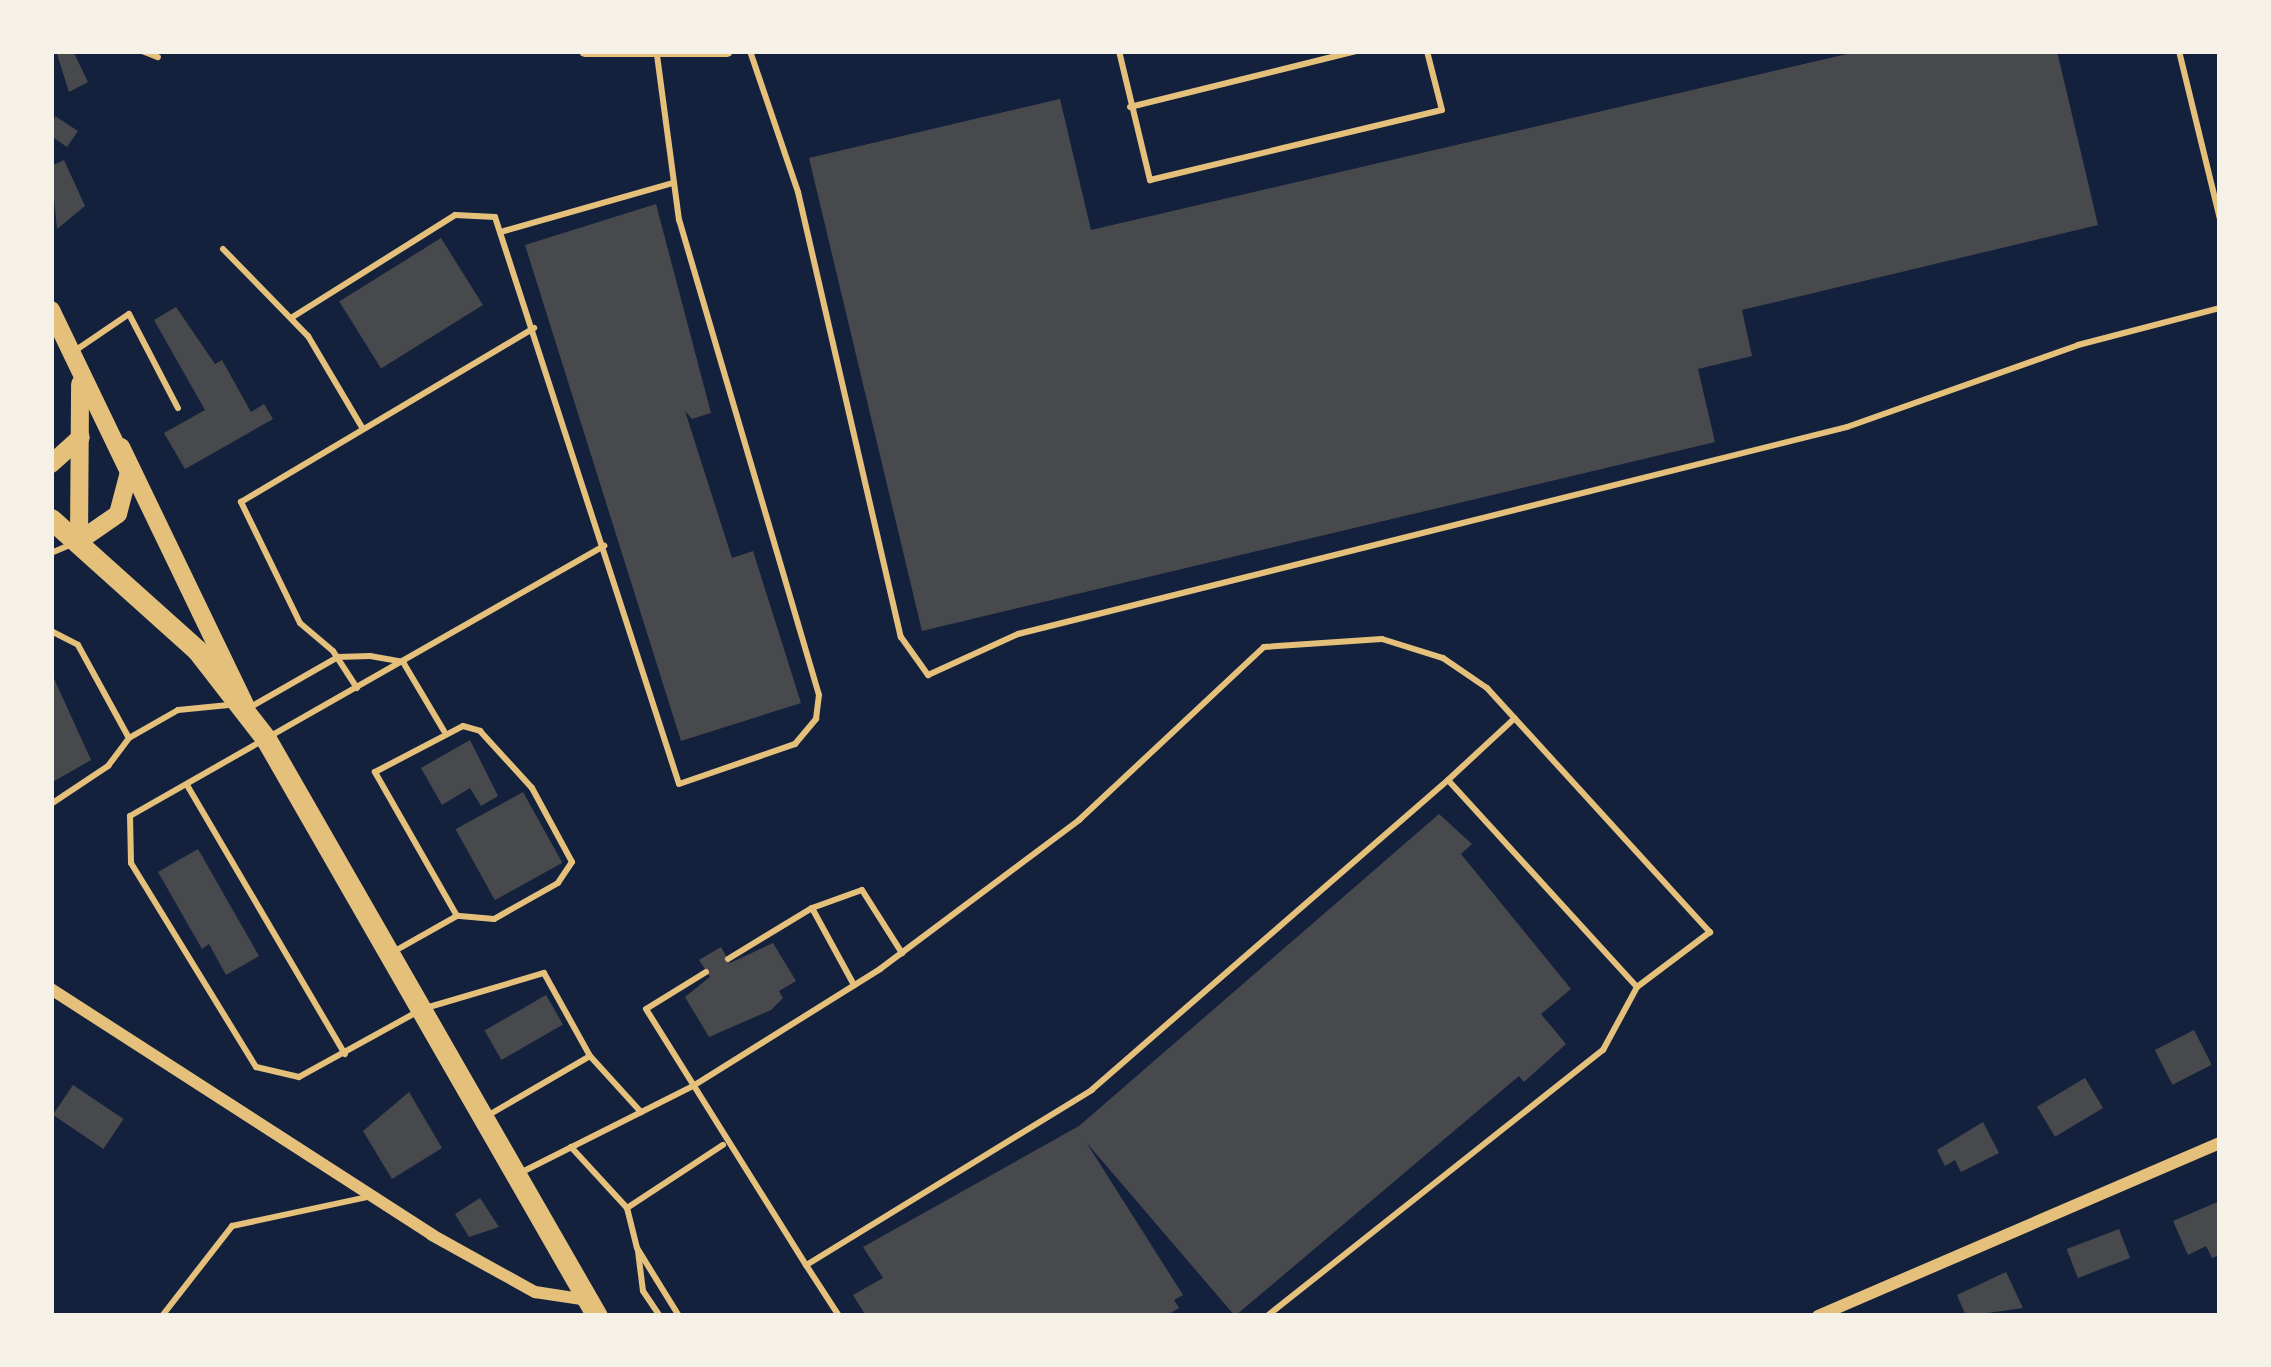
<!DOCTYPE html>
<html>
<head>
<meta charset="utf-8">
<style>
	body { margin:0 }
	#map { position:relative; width:2271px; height:1367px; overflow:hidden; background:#14213d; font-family:"Source Sans 3",sans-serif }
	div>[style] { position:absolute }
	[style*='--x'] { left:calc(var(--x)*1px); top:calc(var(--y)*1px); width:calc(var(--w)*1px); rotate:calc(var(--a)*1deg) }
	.building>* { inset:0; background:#48494c; transform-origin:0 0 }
	.service>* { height:6px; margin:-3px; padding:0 3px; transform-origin:3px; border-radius:3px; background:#e5c07b }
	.minor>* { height:12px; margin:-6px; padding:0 6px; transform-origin:6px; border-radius:6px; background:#e5c07b }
	.secondary>* { height:18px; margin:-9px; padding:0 9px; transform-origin:9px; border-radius:9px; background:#e5c07b }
	.primary>* { height:21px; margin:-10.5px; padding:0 10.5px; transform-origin:10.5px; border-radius:10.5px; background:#e5c07b }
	span { translate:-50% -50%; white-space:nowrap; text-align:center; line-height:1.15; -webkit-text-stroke:9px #f6f1e7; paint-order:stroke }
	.frame { position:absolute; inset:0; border:54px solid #f6f1e7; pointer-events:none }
</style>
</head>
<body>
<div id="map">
	<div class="building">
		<i style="clip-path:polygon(56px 51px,73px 51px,88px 82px,69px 92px)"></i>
		<i style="clip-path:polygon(1860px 51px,2057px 51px,2098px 225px,1742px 310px,1752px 356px,1698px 369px,1715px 442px,922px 631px,809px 158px,1060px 99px,1091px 230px)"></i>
		<i style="clip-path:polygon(55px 116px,78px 131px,67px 147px,51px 136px)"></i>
		<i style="clip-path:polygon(64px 160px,85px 206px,57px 229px,51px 166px)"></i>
		<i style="clip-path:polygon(656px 204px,711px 413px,692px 419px,685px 411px,732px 558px,753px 551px,801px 703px,681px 741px,525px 245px)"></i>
		<i style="left:441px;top:238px;width:79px;height:120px;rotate:58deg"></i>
		<i style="clip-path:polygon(176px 307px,215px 364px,222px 360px,251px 412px,264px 404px,273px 419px,185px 469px,164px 433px,205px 410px,154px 320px)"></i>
		<i style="clip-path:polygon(51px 672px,91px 760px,51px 783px)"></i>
		<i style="clip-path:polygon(470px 740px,498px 796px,481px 806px,470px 788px,442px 805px,421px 768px)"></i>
		<i style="left:523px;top:792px;width:81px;height:77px;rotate:61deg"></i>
		<i style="clip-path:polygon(1439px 814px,1472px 844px,1461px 854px,1571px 989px,1541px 1014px,1566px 1044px,1524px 1082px,1519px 1076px,1235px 1316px,1086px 1142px,1183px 1295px,1174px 1300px,1179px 1308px,1166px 1316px,866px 1316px,853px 1295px,883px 1278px,863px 1247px,1079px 1126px)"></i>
		<i style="clip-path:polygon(198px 849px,259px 956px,226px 975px,209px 944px,202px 949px,158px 872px)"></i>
		<i style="clip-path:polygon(773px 943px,796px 981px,779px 991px,783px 998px,771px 1010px,709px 1037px,685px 997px,710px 977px,699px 960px,721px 947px,730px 963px)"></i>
		<i style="left:546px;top:995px;width:34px;height:71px;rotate:60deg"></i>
		<i style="left:2194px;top:1030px;width:39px;height:44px;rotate:63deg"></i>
		<i style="left:2085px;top:1078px;width:35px;height:56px;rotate:59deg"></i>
		<i style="left:73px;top:1085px;width:61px;height:36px;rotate:34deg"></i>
		<i style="clip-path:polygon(409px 1092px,442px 1148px,392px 1179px,363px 1131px)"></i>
		<i style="clip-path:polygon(1983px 1122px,1999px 1153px,1961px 1172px,1955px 1160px,1945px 1166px,1937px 1150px)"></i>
		<i style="clip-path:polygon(480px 1198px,499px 1227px,469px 1237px,455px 1214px)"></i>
		<i style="clip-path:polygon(2220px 1201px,2220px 1255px,2212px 1258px,2206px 1246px,2188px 1255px,2173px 1221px)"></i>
		<i style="left:2119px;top:1229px;width:31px;height:56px;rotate:69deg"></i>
		<i style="clip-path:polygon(2006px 1272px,2023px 1308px,1966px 1316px,1957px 1295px)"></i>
	</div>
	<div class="service">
		<i style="--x:142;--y:51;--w:17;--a:21"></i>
		<i style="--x:750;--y:51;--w:149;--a:71.2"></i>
		<i style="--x:798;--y:192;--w:457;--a:77"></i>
		<i style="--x:901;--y:637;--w:47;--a:54.6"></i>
		<i style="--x:928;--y:675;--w:99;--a:-24.5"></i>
		<i style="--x:1018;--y:634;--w:854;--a:-14.02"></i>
		<i style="--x:1847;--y:427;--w:245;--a:-19.5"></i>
		<i style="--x:2078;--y:345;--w:147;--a:-14.6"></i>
		<i style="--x:1119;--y:51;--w:133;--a:76.5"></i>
		<i style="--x:1150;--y:180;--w:300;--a:-13.5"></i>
		<i style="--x:1442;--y:110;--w:61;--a:-104.3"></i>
		<i style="--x:2179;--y:51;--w:173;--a:76.3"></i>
		<i style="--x:1130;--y:107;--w:234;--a:-13.9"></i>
		<i style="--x:504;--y:231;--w:176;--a:-15.9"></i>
		<i style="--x:223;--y:249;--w:122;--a:45.7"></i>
		<i style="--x:308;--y:336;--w:108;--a:59.4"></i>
		<i style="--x:291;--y:318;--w:194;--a:-32.1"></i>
		<i style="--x:455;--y:215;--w:40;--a:2.9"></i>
		<i style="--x:495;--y:217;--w:596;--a:72.02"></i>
		<i style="--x:679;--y:784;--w:123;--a:-19"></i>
		<i style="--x:795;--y:744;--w:33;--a:-50"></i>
		<i style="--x:816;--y:719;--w:24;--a:-83"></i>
		<i style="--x:819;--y:695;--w:495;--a:-106.4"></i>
		<i style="--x:679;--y:220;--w:166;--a:-97.6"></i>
		<i style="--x:76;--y:350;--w:64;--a:-34.2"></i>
		<i style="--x:129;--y:314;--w:106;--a:62.5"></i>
		<i style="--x:51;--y:553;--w:21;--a:-23"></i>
		<i style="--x:51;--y:631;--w:30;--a:27"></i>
		<i style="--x:78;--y:645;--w:106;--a:61.3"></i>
		<i style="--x:357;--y:688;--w:44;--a:-123"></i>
		<i style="--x:333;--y:651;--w:43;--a:-139.7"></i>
		<i style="--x:300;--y:623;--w:135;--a:-116"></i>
		<i style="--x:241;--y:502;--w:341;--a:-30.7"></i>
		<i style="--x:247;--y:709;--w:105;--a:-29.7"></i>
		<i style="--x:338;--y:657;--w:32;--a:-2"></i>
		<i style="--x:370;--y:656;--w:34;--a:10"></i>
		<i style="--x:403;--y:662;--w:80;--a:59.3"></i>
		<i style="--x:1448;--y:780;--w:91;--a:-42.8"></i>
		<i style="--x:187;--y:785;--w:312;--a:59.6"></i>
		<i style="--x:51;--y:804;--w:69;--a:-33.7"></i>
		<i style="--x:108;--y:766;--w:35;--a:-53"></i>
		<i style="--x:129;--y:738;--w:56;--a:-29.7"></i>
		<i style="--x:178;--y:710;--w:51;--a:-5.6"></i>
		<i style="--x:812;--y:908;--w:53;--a:-19.8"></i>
		<i style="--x:862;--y:890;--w:75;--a:57.6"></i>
		<i style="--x:393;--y:952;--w:73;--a:-29.4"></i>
		<i style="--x:457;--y:916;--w:166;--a:-119.7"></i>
		<i style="--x:375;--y:772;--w:99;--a:-27.6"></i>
		<i style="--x:463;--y:726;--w:18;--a:16"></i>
		<i style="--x:480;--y:731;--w:77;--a:47.6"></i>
		<i style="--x:532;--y:788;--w:84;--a:61.6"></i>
		<i style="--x:572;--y:862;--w:25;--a:124"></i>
		<i style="--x:558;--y:883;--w:73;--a:150.6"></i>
		<i style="--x:494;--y:919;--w:37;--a:-175"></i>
		<i style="--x:728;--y:959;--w:98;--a:-31.3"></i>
		<i style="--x:812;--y:908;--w:88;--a:61.4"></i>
		<i style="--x:706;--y:972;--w:70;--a:148.3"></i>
		<i style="--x:646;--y:1009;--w:302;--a:58"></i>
		<i style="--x:429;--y:1007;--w:120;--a:-16.5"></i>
		<i style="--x:544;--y:973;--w:95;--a:61"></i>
		<i style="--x:590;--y:1056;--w:76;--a:47.7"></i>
		<i style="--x:417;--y:1012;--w:135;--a:151.2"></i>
		<i style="--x:299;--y:1077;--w:44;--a:-166.9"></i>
		<i style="--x:256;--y:1067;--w:239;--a:-121.5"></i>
		<i style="--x:131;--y:863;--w:47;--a:-91.2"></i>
		<i style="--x:130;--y:816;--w:546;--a:-29.67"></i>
		<i style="--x:487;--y:1116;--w:119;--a:-30.2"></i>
		<i style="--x:571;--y:1147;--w:83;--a:47.4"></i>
		<i style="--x:520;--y:1173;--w:194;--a:-26.7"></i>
		<i style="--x:693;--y:1086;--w:221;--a:-32"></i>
		<i style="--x:880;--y:969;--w:249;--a:-36.8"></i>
		<i style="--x:1079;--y:820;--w:253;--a:-43.1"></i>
		<i style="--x:1264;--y:647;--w:118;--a:-3.9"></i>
		<i style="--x:1382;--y:639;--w:64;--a:17.3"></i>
		<i style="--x:1443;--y:658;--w:53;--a:34.3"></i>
		<i style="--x:1487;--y:688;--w:331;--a:47.6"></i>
		<i style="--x:1710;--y:932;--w:91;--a:143"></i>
		<i style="--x:1637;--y:987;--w:280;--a:-132.4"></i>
		<i style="--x:1448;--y:780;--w:472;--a:139"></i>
		<i style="--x:1092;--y:1090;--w:335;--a:148.5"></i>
		<i style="--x:806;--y:1265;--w:61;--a:57.1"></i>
		<i style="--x:638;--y:1251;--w:40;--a:82.9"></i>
		<i style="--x:643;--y:1291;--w:30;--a:56"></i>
		<i style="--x:162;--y:1316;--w:114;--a:-52.1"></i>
		<i style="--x:232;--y:1226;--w:138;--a:-12.1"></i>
		<i style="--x:679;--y:1316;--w:80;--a:-121.7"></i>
		<i style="--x:637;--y:1248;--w:41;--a:-104"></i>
		<i style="--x:627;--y:1208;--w:115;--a:-33.3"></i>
		<i style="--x:1267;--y:1316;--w:429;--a:-38.4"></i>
		<i style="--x:1603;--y:1050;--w:72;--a:-61.6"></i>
	</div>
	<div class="minor">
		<i style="--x:585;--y:51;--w:142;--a:0"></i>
		<i style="--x:51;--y:989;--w:454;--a:32.8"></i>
		<i style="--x:432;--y:1235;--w:118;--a:29"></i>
		<i style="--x:535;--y:1292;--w:54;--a:8.6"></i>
		<i style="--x:1818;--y:1316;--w:438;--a:-23.3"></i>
	</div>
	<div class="secondary">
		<i style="--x:51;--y:310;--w:180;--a:64.3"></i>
		<i style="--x:129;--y:472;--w:43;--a:104.7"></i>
		<i style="--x:118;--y:514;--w:47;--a:145.3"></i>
		<i style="--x:121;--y:447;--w:286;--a:64.3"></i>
		<i style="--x:51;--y:464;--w:40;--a:-42"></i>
		<i style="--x:79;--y:541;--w:157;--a:-89.6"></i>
	</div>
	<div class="primary">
		<i style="--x:51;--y:519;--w:196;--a:41.9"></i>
		<i style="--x:197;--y:650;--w:113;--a:52.2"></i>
		<i style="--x:266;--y:739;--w:665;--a:60.16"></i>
	</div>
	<div class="frame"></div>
</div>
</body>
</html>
